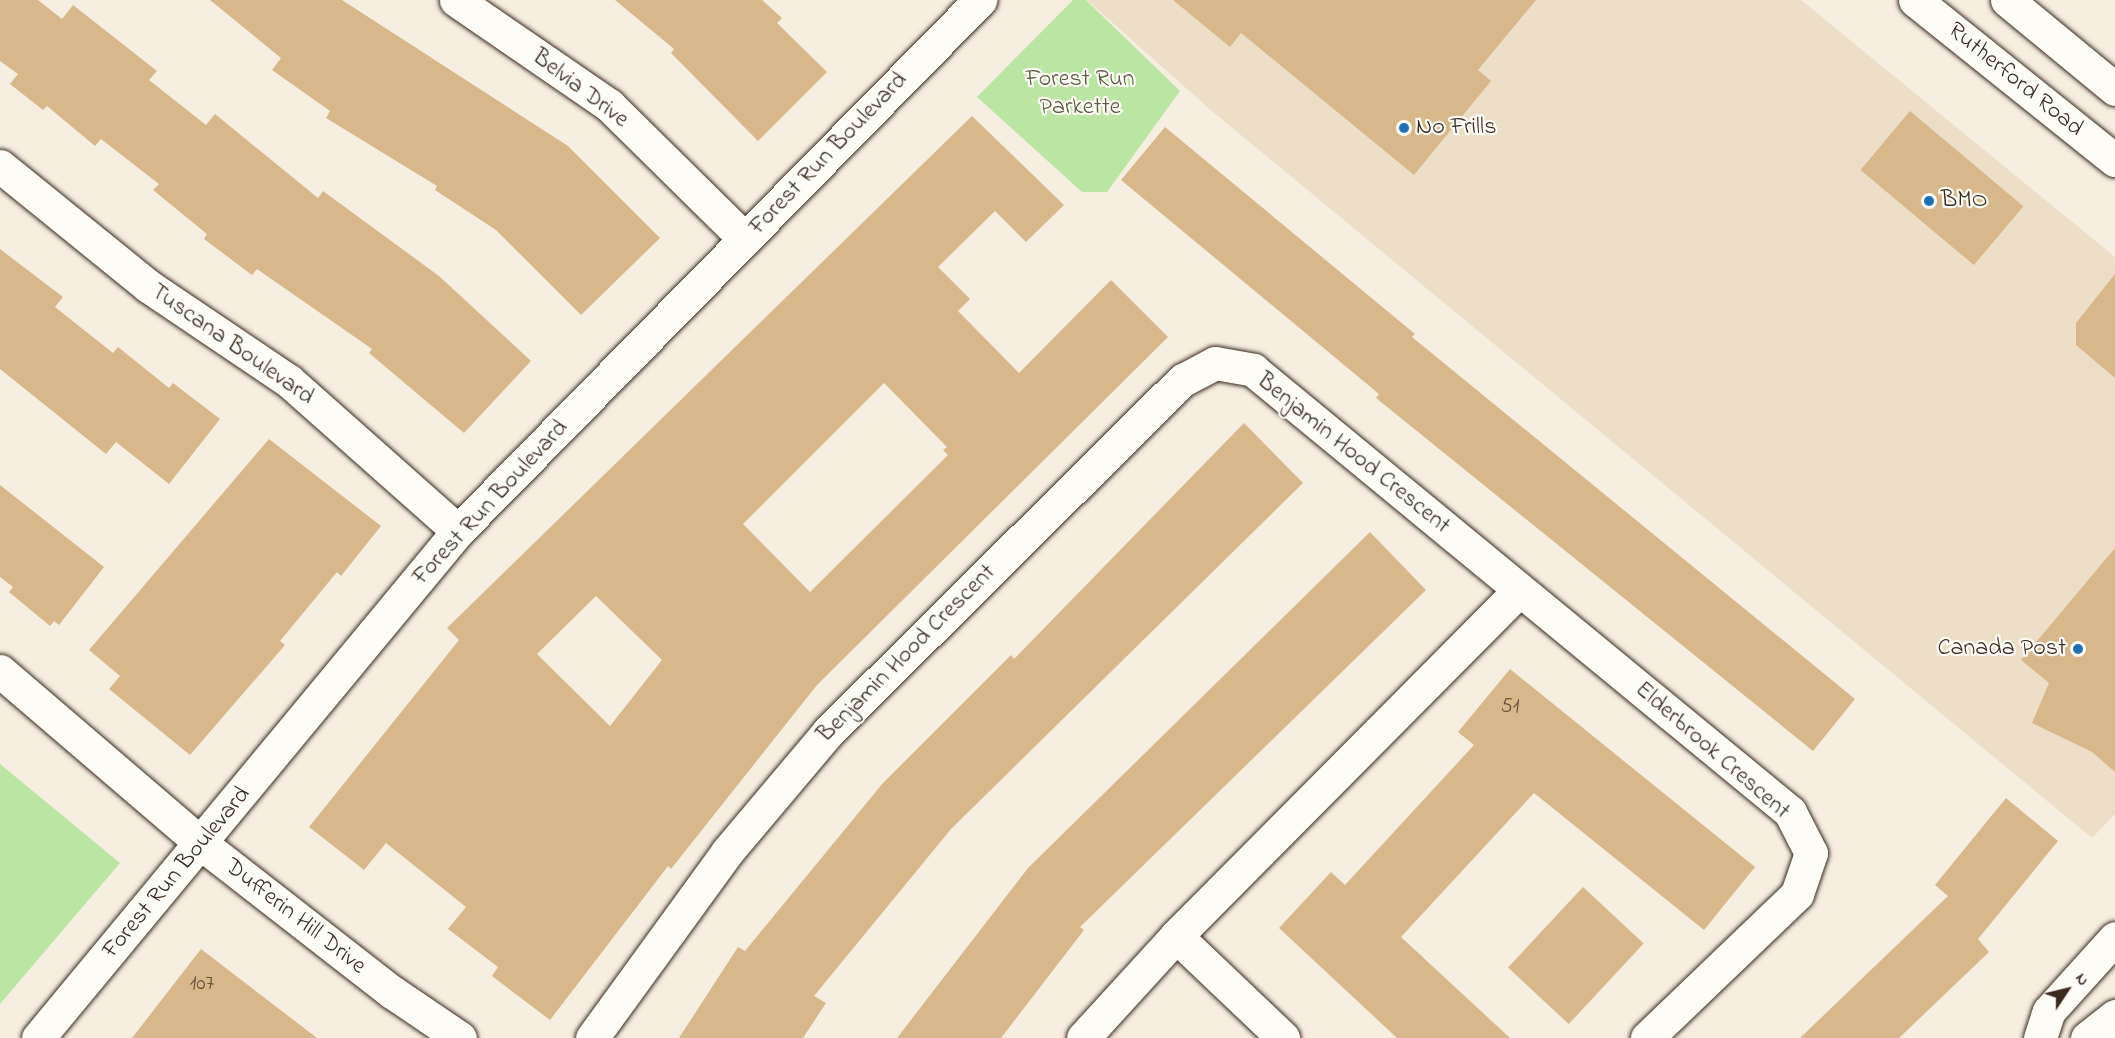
<!DOCTYPE html>
<html>
<head>
<meta charset="utf-8">
<style>
	body { margin:0 }
	#map { position:relative; width:2115px; height:1038px; overflow:hidden; background:#f6eee1; font-family:"Indie Flower",sans-serif }
	div>[style] { position:absolute }
	[style*='--x'] { left:calc(var(--x)*1px); top:calc(var(--y)*1px); width:calc(var(--w)*1px); rotate:calc(var(--a)*1deg) }
	.built>* { inset:0; background:#eddec7 }
	.green>* { inset:0; background:#bae5a2 }
	.building>* { inset:0; background:#d8b88b; transform-origin:0 0 }
	.roads { filter:drop-shadow(0 0 2px #3b2a1e) drop-shadow(0 0 2px #3b2a1e) }
	.minor>* { height:33px; margin:-16.5px; padding:0 16.5px; transform-origin:16.5px; border-radius:16.5px; background:#fdfcf7 }
	.major>* { height:33px; margin:-16.5px; padding:0 16.5px; transform-origin:16.5px; border-radius:16.5px; background:#fdfcf7 }
	.dots>* { width:16px; height:16px; translate:-50% -50%; box-sizing:border-box; border:3px solid #fdfcf7; border-radius:50% }
	span { translate:-50% -50%; white-space:nowrap; text-align:center; line-height:1.15; -webkit-text-stroke:4.5px #fdfcf7; paint-order:stroke }
	.number-label { font-size:21px; color:#624e39 }
	.number-label span { -webkit-text-stroke-width:0 }
	.park-label { font-size:24px; color:#5b593f }
	.street-label { font-size:24px; color:#3b2a1e }
	.poi-label { font-size:24px; color:#3b2a1e }
	.left { translate:0 -50%; text-align:left }
	.right { translate:-100% -50%; text-align:right }
	.north { position:absolute; left:2037px; top:960px; width:60px; height:60px; -webkit-text-stroke:4px #fdfcf7; paint-order:stroke; rotate:55deg; font-size:16px; font-weight:700; line-height:24px; text-align:center; color:#3b2a1e }
	.north::after { content:''; display:block; margin:auto; width:21px; height:27px; background:#3b2a1e; clip-path:polygon(50% 0,100% 100%,50% 72%,0 100%) }
</style>
</head>
<body>
<div id="map">
	<div class="built">
		<i style="clip-path:polygon(1087px 0,1801px 0,2115px 257px,2115px 814px,2092px 838px,1213px 112px)"></i>
	</div>
	<div class="green">
		<i style="clip-path:polygon(1073px 0,1086px 0,1180px 91px,1107px 192px,1082px 192px,977px 97px)"></i>
		<i style="clip-path:polygon(0 764px,120px 863px,0 1004px)"></i>
	</div>
	<div class="building">
		<i style="clip-path:polygon(0 0,38px 0,62px 19px,73px 5px,157px 71px,149px 80px,206px 125px,215px 114px,318px 198px,323px 191px,439px 276px,531px 361px,464px 433px,369px 353px,372px 349px,257px 269px,252px 275px,204px 239px,207px 234px,153px 190px,159px 184px,101px 139px,95px 146px,47px 106px,43px 110px,10px 84px,18px 74px,0 61px)"></i>
		<i style="clip-path:polygon(210px 0,342px 0,568px 146px,660px 238px,581px 315px,496px 230px,435px 190px,437px 186px,326px 118px,330px 111px,272px 70px,281px 58px)"></i>
		<i style="clip-path:polygon(615px 0,762px 0,782px 18px,777px 23px,827px 72px,758px 141px,671px 53px,674px 49px)"></i>
		<i style="clip-path:polygon(1173px 0,1536px 0,1478px 70px,1491px 81px,1414px 175px,1241px 33px,1230px 47px)"></i>
		<i style="left:1910px;top:111px;width:148px;height:77px;rotate:40deg"></i>
		<i style="clip-path:polygon(evenodd,972px 116px,1064px 205px,1026px 242px,995px 211px,938px 267px,970px 299px,958px 311px,1019px 373px,1111px 280px,1168px 337px,817px 685px,671px 869px,668px 866px,550px 1020px,492px 976px,498px 967px,448px 929px,466px 907px,386px 843px,364px 870px,309px 827px,459px 640px,447px 628px,972px 116px,884px 383px,947px 447px,943px 450px,948px 455px,810px 592px,743px 524px,884px 383px,972px 116px,596px 596px,662px 660px,610px 726px,537px 654px,596px 596px)"></i>
		<i style="clip-path:polygon(1165px 127px,1415px 334px,1412px 337px,1855px 699px,1813px 751px,1376px 398px,1379px 394px,1121px 180px)"></i>
		<i style="clip-path:polygon(0 249px,63px 297px,55px 307px,113px 353px,118px 347px,169px 388px,173px 383px,220px 419px,169px 484px,116px 442px,106px 454px,0 369px)"></i>
		<i style="clip-path:polygon(2115px 274px,2115px 378px,2076px 345px,2076px 323px)"></i>
		<i style="clip-path:polygon(1244px 423px,1303px 483px,951px 829px,814px 996px,826px 1003px,803px 1038px,679px 1038px,738px 947px,745px 951px,883px 783px,1011px 655px,1014px 659px)"></i>
		<i style="clip-path:polygon(269px 439px,381px 526px,341px 576px,337px 572px,280px 641px,285px 645px,190px 755px,109px 689px,120px 676px,89px 650px)"></i>
		<i style="clip-path:polygon(0 485px,104px 567px,59px 625px,54px 621px,50px 626px,9px 592px,13px 587px,0 577px)"></i>
		<i style="clip-path:polygon(1370px 532px,1426px 590px,1080px 927px,1084px 930px,1001px 1038px,897px 1038px,1028px 868px)"></i>
		<i style="clip-path:polygon(2115px 548px,2115px 772px,2092px 752px,2032px 723px,2049px 683px,2021px 660px)"></i>
		<i style="clip-path:polygon(1510px 669px,1755px 867px,1704px 930px,1534px 793px,1401px 937px,1510px 1038px,1397px 1038px,1279px 928px,1331px 872px,1345px 885px,1474px 745px,1458px 732px)"></i>
		<i style="clip-path:polygon(2006px 798px,2058px 841px,1978px 939px,1989px 952px,1899px 1038px,1800px 1038px,1948px 896px,1935px 885px)"></i>
		<i style="left:1583px;top:887px;width:83px;height:110px;rotate:43deg"></i>
		<i style="clip-path:polygon(201px 949px,317px 1038px,132px 1038px)"></i>
	</div>
	<div class="roads">
		<div class="minor">
			<i style="--x:456;--y:0;--w:186;--a:34.5"></i>
			<i style="--x:609;--y:105;--w:191;--a:44.6"></i>
			<i style="--x:0;--y:166;--w:191;--a:39"></i>
			<i style="--x:148;--y:286;--w:170;--a:34"></i>
			<i style="--x:289;--y:381;--w:226;--a:41.6"></i>
			<i style="--x:0;--y:671;--w:267;--a:40.6"></i>
			<i style="--x:203;--y:845;--w:239;--a:37.9"></i>
			<i style="--x:392;--y:992;--w:82;--a:34.1"></i>
			<i style="--x:1176;--y:936;--w:148;--a:43.6"></i>
			<i style="--x:38;--y:1038;--w:658;--a:-50.36"></i>
			<i style="--x:458;--y:531;--w:745;--a:-45.49"></i>
			<i style="--x:592;--y:1038;--w:230;--a:-54"></i>
			<i style="--x:727;--y:852;--w:157;--a:-49.9"></i>
			<i style="--x:828;--y:732;--w:500;--a:-44.8"></i>
			<i style="--x:1183;--y:380;--w:36;--a:-28"></i>
			<i style="--x:1215;--y:363;--w:39;--a:10"></i>
			<i style="--x:1253;--y:370;--w:696;--a:39.46"></i>
			<i style="--x:1790;--y:812;--w:46;--a:62.9"></i>
			<i style="--x:1811;--y:853;--w:43;--a:108.9"></i>
			<i style="--x:1797;--y:894;--w:208;--a:136.2"></i>
			<i style="--x:1083;--y:1038;--w:138;--a:-47.6"></i>
			<i style="--x:1176;--y:936;--w:487;--a:-45.2"></i>
		</div>
		<div class="major">
			<i style="--x:1915;--y:0;--w:256;--a:38.7"></i>
			<i style="--x:2007;--y:0;--w:140;--a:39.5"></i>
			<i style="--x:2040;--y:1038;--w:28;--a:-72"></i>
			<i style="--x:2049;--y:1011;--w:98;--a:-47.9"></i>
			<i style="--x:2087;--y:1038;--w:36;--a:-38"></i>
		</div>
	</div>
	<div class="dots">
		<i style="left:1404px;top:128px;background:#1f6fb2"></i>
		<i style="left:1929px;top:201px;background:#1f6fb2"></i>
		<i style="left:2078px;top:649px;background:#1f6fb2"></i>
	</div>
	<div class="number-label">
		<span style="left:1510px;top:707px">51</span>
		<span style="left:202px;top:984px">107</span>
	</div>
	<div class="park-label">
		<span style="left:1080px;top:94px">Forest Run<br>Parkette</span>
	</div>
	<div class="street-label">
		<span style="left:2015px;top:80px;rotate:39deg">Rutherford Road</span>
		<span style="left:580px;top:89px;rotate:37deg">Belvia Drive</span>
		<span style="left:829px;top:154px;rotate:-46deg">Forest Run Boulevard</span>
		<span style="left:232px;top:345px;rotate:35deg">Tuscana Boulevard</span>
		<span style="left:1353px;top:454px;rotate:39deg">Benjamin Hood Crescent</span>
		<span style="left:491px;top:503px;rotate:-47deg">Forest Run Boulevard</span>
		<span style="left:907px;top:654px;rotate:-45deg">Benjamin Hood Crescent</span>
		<span style="left:1712px;top:751px;rotate:41deg">Elderbrook Crescent</span>
		<span style="left:177px;top:873px;rotate:-50deg">Forest Run Boulevard</span>
		<span style="left:295px;top:917px;rotate:38deg">Dufferin Hill Drive</span>
	</div>
	<div class="poi-label">
		<span class="left" style="left:1416px;top:128px">No Frills</span>
		<span class="left" style="left:1941px;top:201px">BMO</span>
		<span class="right" style="left:2066px;top:649px">Canada Post</span>
	</div>
	<div class="north">N</div>
</div>
</body>
</html>
